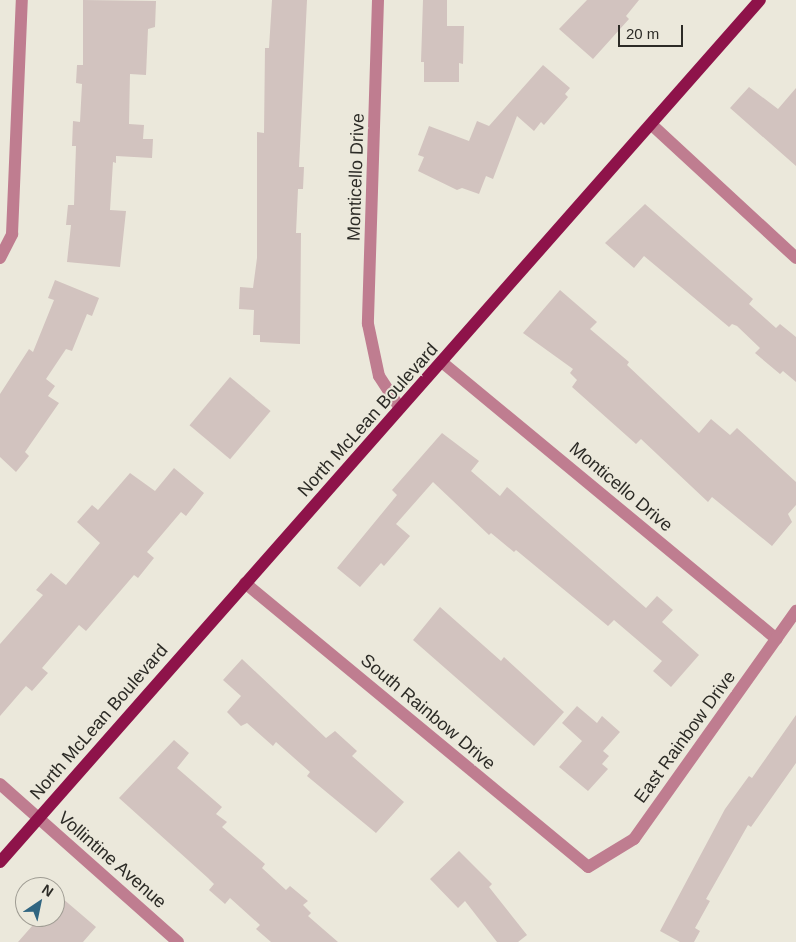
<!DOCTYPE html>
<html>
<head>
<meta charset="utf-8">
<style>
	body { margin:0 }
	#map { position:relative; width:796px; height:942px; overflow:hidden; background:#ebe8db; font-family:Arial,sans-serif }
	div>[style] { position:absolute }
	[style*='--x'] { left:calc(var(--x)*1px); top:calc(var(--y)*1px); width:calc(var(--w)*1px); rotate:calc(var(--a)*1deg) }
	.building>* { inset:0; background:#d2c3bf; transform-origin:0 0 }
	.minor>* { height:12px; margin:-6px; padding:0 6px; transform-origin:6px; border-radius:6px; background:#bf7d90 }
	.major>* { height:12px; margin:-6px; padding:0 6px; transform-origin:6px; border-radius:6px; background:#8e134a }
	span { translate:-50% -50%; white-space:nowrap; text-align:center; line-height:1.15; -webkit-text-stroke:4px #ebe8db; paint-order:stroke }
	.street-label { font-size:18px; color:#2c2b26 }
	.north { position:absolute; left:15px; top:877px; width:50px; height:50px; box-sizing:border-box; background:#ebe8db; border:1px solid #9f9c93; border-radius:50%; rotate:34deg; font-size:14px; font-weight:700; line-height:20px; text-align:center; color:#2c2b26 }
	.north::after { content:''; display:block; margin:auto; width:18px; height:22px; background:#306581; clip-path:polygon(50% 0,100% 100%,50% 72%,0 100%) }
	.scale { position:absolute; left:618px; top:25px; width:65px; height:22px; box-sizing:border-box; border:2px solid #2c2b26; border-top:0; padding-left:6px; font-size:15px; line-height:18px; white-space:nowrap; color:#2c2b26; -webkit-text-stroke:4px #ebe8db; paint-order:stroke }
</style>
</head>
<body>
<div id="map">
	<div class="building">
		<i style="clip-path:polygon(83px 0,156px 1px,155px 27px,148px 29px,146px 75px,130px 74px,129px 124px,144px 125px,143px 139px,153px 139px,152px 158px,116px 156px,116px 163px,113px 162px,110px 210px,126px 211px,120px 267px,67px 262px,71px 225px,66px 225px,68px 205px,74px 205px,76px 146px,72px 146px,73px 121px,80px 122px,82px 84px,76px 83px,77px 65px,83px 65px)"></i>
		<i style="clip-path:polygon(272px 0,307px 0,299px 167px,304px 167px,303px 189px,298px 189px,296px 233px,301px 233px,300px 344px,260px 342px,260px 335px,253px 335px,254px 310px,239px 309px,240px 287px,253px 288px,257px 258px,257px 132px,264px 133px,265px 48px,269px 48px)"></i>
		<i style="clip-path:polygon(423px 0,447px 0,447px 26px,464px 26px,463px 64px,459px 63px,459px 82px,424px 82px,424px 62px,421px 62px)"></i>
		<i style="clip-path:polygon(587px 0,639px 0,626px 16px,629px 19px,593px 59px,559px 29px)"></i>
		<i style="clip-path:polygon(543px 65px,570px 88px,565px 94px,568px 97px,544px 125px,541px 122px,534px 131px,517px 116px,493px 179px,486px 176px,479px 194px,462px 188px,457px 190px,418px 171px,424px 157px,418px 155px,429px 126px,469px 141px,477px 121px,489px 126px)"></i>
		<i style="clip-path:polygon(749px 87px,778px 109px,796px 88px,796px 166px,730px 108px)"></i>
		<i style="clip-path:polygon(645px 204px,753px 299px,749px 304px,776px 328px,780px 324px,796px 337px,796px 382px,783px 371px,780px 374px,755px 353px,760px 348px,737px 326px,732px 324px,729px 327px,644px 256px,634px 268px,605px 243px)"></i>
		<i style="clip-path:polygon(55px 280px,99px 298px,92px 316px,87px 314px,72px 351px,66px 349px,46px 379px,55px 386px,48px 396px,59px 403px,25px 452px,29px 456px,16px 472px,0 457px,0 394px,29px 349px,33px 352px,54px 300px,48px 298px)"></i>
		<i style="clip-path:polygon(560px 290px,597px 322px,590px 329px,629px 362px,627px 365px,699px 433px,711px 419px,730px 435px,737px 428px,796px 482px,796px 505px,788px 514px,792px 522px,772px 546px,712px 497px,708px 502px,641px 439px,636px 444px,572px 387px,577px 380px,570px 373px,573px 369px,523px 333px)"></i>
		<i style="left:230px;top:377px;width:53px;height:63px;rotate:40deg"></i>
		<i style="clip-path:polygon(442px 433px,479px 461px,471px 471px,500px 496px,507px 487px,646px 608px,657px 596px,673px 610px,662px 622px,699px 655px,671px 687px,653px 671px,662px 661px,614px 620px,608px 626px,516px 550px,514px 552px,491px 533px,489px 535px,433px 482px,396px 524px,410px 536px,384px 566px,381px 563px,360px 587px,337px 568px,397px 495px,392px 490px)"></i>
		<i style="clip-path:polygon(174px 468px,204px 493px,186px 516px,181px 512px,147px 552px,154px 558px,138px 578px,134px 575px,86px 631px,79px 625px,42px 668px,48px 673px,32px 691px,26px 686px,0 716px,0 644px,43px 595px,36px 590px,51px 573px,66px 585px,100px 543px,77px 522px,92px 505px,98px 510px,130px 473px,155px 491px)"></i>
		<i style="clip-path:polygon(440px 607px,501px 661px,504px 657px,564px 712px,534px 746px,413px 640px)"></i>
		<i style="clip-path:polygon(242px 659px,326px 738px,335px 731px,357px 751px,352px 756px,404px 802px,376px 833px,307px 776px,310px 772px,276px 742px,273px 746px,247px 723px,241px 726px,227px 712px,241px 696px,223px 680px)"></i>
		<i style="clip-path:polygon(577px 706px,597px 723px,602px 716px,620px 732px,603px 751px,609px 756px,602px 764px,608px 769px,588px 791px,559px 767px,582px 741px,562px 723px)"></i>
		<i style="clip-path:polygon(796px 715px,796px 763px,751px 827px,748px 825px,706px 899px,710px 901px,695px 928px,700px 931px,694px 942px,680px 942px,660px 931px,725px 809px,749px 776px,752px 778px)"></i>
		<i style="clip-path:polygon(174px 740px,189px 753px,177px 768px,222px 807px,216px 814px,227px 822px,222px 827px,265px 864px,262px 868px,286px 890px,290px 886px,308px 901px,303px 905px,311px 913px,308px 916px,338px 942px,271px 942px,256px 929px,260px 925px,230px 898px,225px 904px,209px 890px,214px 884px,208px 878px,119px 798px)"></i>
		<i style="clip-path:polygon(459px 851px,492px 884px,489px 887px,527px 935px,518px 942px,497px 942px,465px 901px,458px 908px,430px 879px)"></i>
		<i style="clip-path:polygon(55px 892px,96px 927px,83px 942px,18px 942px,40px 917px,55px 917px)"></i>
	</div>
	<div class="minor">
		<i style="--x:378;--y:0;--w:324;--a:91.8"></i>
		<i style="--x:368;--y:324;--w:53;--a:78.1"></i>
		<i style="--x:379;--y:376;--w:37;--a:57"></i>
		<i style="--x:652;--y:125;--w:196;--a:42.7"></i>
		<i style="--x:0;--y:258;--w:27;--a:-63"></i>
		<i style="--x:12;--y:234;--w:234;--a:-87.6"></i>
		<i style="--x:443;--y:363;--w:433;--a:39.6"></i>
		<i style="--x:245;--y:583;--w:445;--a:39.6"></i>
		<i style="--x:588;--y:867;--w:54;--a:-31.3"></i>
		<i style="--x:634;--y:839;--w:280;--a:-54.6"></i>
		<i style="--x:0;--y:784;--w:238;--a:41.6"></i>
	</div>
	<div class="major">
		<i style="--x:0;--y:862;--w:1149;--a:-48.6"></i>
	</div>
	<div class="street-label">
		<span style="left:356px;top:177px;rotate:-88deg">Monticello Drive</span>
		<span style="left:368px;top:420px;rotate:-48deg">North McLean Boulevard</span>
		<span style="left:621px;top:487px;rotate:40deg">Monticello Drive</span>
		<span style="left:428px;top:712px;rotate:40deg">South Rainbow Drive</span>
		<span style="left:99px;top:722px;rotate:-49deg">North McLean Boulevard</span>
		<span style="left:685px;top:737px;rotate:-54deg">East Rainbow Drive</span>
		<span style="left:112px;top:860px;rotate:41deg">Vollintine Avenue</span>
	</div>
	<div class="north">N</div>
	<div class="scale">20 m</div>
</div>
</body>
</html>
